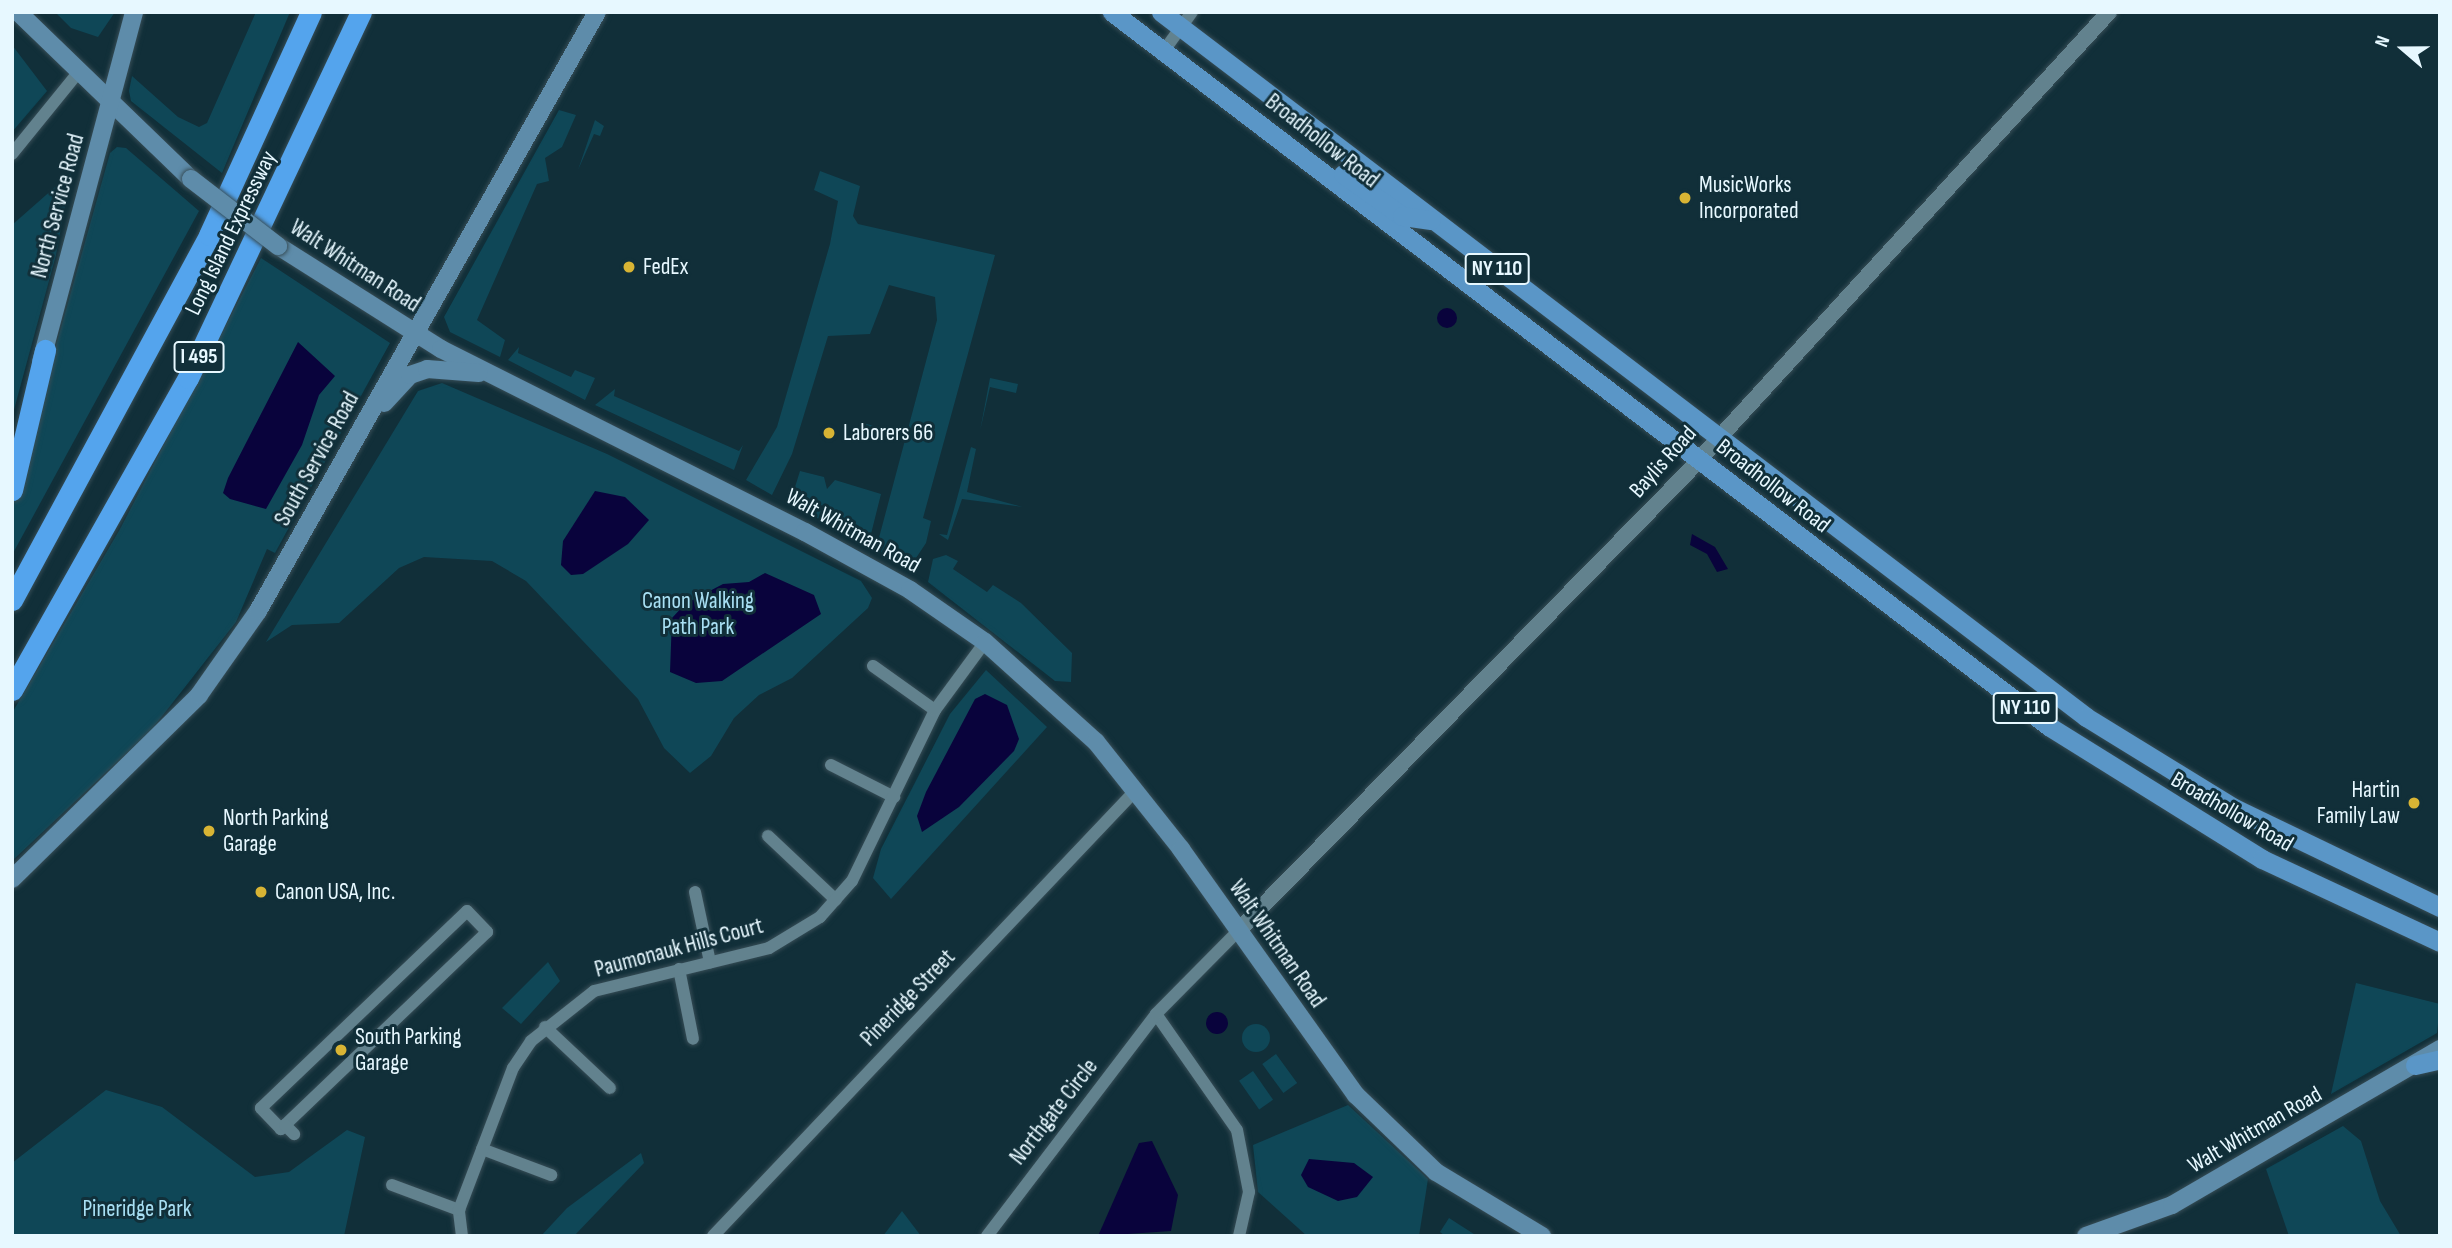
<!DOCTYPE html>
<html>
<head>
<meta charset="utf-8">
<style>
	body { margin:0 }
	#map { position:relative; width:2452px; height:1248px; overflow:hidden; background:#112f39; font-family:"Sofia Sans Condensed",sans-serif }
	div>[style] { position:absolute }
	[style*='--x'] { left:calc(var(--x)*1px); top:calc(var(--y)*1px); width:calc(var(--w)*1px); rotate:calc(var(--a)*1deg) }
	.green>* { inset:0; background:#0f4757; transform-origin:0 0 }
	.round { border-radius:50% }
	.water>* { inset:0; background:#09033c }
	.roads { filter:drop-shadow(0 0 2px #374d56) drop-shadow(0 0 2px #374d56) }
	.minor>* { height:12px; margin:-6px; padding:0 6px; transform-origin:6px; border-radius:6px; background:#62828e }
	.tertiary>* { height:16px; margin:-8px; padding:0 8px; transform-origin:8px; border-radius:8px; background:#62828e }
	.secondary>* { height:18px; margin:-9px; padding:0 9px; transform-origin:9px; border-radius:9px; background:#5e8caa }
	.primary>* { height:19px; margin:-9.5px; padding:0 9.5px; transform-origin:9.5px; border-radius:9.5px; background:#5a96c7 }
	.motorway>* { height:21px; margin:-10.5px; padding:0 10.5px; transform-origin:10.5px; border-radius:10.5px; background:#54a4ed }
	.bridges { filter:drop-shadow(0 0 2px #374d56) drop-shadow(0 0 2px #374d56) }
	.secondary-bridge>* { height:18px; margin:-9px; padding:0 9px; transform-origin:9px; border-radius:9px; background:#5e8caa }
	.dots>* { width:19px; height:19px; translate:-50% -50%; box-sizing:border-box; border:4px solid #112f39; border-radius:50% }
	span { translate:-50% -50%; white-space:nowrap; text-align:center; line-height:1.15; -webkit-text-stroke:6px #112f39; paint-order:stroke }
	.shield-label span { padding:2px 5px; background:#112f39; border:2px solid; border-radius:5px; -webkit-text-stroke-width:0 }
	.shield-label { font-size:21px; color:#e7f8ff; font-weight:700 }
	.street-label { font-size:23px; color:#e7f8ff }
	.poi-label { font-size:23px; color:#e7f8ff }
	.left { translate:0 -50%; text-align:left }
	.right { translate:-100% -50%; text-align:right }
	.park-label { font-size:23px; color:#a9e0f4 }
	.frame { position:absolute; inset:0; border:14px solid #e7f8ff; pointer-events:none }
	.north { position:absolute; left:2368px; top:14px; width:70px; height:70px; -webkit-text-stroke:5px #112f39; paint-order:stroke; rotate:290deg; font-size:19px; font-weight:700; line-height:28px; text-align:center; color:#e7f8ff }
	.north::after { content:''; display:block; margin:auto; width:24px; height:32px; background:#e7f8ff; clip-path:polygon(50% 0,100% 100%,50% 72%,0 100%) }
</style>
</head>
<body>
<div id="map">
	<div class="green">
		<i style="clip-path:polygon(55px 12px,115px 12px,98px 37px,71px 28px)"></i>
		<i style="clip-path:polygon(256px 12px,290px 12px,222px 173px,131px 101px,129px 91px,132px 76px,178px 117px,199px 127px,207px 123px)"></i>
		<i style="clip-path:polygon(12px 45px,47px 91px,12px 132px)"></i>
		<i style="clip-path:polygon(559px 110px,576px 115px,562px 147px,545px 158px,549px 181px,537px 184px,477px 320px,505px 340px,500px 357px,450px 332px,444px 317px)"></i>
		<i style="clip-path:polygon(595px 120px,604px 126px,600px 136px,594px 134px,578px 170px)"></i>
		<i style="clip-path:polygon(117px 147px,126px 148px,199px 211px,12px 555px,12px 502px,110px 153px)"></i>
		<i style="clip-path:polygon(820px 171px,860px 186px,853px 216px,858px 224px,995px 255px,923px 518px,931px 521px,926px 543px,908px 570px,876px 549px,937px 320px,935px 297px,889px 285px,870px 334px,828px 336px,792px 454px,772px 495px,746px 480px,777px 427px,830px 244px,838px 201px,814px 190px)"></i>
		<i style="clip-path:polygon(71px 173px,56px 255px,12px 417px,12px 225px)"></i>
		<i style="clip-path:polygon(261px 258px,390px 343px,275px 553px,267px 549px,236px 622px,152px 729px,12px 861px,12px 713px,120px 529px)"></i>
		<i style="clip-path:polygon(519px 347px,518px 353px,571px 377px,575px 370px,595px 378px,585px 400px,508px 360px)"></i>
		<i style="clip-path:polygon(990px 378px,1018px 384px,1016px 393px,990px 387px,980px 431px)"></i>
		<i style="clip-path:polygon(442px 383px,607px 454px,861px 581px,872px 598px,868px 608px,792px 678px,759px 695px,734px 718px,711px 756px,690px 773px,664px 748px,638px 699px,526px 581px,492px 561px,424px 557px,399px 568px,339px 623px,292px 625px,266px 642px,418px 391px)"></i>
		<i style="clip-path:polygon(615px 389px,614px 396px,739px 451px,743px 445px,734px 470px,595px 405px)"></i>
		<i style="left:860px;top:422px;width:37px;height:7px;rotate:16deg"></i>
		<i style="clip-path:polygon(971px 447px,976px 449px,967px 492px,1023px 507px,962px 499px,948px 540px,939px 534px,947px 535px)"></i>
		<i style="clip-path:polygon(800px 471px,824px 477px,827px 489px,835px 480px,881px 494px,868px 546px,790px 503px)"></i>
		<i style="clip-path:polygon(946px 555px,958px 561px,953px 569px,987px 592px,993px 585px,1021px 603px,1072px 653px,1071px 682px,1055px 681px,928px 582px,933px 559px)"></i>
		<i style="clip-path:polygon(986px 670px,1047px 727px,891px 899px,873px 878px,881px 849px,950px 714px)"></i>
		<i style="clip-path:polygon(548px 962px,560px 981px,521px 1024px,502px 1008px)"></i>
		<i style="clip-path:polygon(2356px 983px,2440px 1004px,2437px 1033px,2331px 1094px)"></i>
		<i class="round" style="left:1242px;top:1024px;width:28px;height:28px"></i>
		<i style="left:1276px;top:1054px;width:36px;height:17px;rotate:54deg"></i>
		<i style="left:1253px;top:1071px;width:35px;height:17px;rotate:55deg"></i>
		<i style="clip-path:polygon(106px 1090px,162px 1107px,255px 1177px,289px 1172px,347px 1130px,365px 1137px,344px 1236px,12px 1236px,12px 1163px)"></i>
		<i style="clip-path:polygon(1348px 1105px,1428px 1179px,1419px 1236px,1307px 1236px,1258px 1192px,1253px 1145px)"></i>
		<i style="clip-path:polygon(2343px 1126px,2361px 1141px,2380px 1201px,2401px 1236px,2289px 1236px,2266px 1169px)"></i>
		<i style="clip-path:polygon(641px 1153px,644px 1163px,574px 1236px,541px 1236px,567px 1208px)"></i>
		<i style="clip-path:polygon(902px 1211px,921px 1236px,883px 1236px)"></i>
		<i style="clip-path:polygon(1449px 1218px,1477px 1236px,1445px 1236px,1440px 1232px)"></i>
	</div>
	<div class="water">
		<i class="round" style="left:1437px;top:308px;width:20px;height:20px"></i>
		<i style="clip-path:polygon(298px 342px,335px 376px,319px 395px,302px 445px,266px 509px,230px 499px,223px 493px,228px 478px)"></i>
		<i style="clip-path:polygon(595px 491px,625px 497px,649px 520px,628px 544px,583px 574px,571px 575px,561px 565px,563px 541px)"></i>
		<i style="clip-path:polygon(1692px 534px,1715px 547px,1728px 569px,1717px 572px,1707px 554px,1690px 545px)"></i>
		<i style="clip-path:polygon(765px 573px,814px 595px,821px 614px,722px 681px,696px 683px,670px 672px,672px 618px,685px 604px,723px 584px,749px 582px)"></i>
		<i style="clip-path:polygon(985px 694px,1007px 705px,1019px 739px,1014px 751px,959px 807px,922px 832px,917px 816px,926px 792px,975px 699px)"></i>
		<i class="round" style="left:1206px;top:1012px;width:22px;height:22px"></i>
		<i style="clip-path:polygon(1152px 1141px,1178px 1195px,1171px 1231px,1098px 1236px,1139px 1143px)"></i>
		<i style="clip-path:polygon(1309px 1159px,1354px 1163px,1373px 1177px,1357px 1197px,1338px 1201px,1308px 1187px,1301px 1175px)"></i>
	</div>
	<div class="roads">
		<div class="minor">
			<i style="--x:1163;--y:52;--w:49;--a:-54.1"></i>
			<i style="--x:12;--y:154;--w:103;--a:-50.9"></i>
			<i style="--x:873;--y:666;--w:76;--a:35.4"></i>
			<i style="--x:831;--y:765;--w:71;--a:26.9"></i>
			<i style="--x:768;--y:836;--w:93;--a:43.3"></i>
			<i style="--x:695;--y:892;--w:72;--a:77.9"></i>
			<i style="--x:679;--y:969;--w:71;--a:78.7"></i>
			<i style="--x:1156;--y:1014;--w:141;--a:55.1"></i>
			<i style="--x:1237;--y:1130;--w:63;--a:79"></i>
			<i style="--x:1249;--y:1192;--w:45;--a:102.8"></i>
			<i style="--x:545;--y:1027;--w:89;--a:43.2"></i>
			<i style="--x:285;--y:1125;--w:6;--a:135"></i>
			<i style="--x:281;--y:1129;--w:29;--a:-134"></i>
			<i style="--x:261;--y:1108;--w:285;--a:-43.7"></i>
			<i style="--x:467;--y:911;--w:29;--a:46"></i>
			<i style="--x:487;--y:932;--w:279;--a:136.3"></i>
			<i style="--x:285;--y:1125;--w:13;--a:45"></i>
			<i style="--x:482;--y:1149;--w:74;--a:20.6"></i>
			<i style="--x:392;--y:1185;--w:72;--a:20.5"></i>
			<i style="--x:462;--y:1236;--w:26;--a:-97"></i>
			<i style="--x:459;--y:1210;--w:152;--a:-69.2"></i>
			<i style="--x:513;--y:1068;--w:32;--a:-56"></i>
			<i style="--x:531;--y:1041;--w:80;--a:-38.4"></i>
			<i style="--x:594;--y:991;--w:180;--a:-13.8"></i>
			<i style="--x:769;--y:948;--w:60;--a:-31.3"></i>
			<i style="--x:820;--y:917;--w:48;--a:-48.4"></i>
			<i style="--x:852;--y:881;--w:190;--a:-64.1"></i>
			<i style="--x:935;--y:710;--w:84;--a:-53.7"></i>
			<i style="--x:713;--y:1236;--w:615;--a:-46.52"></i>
			<i style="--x:987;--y:1236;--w:279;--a:-52.7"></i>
			<i style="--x:1156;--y:1014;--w:117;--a:-45.3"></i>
		</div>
		<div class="tertiary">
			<i style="--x:1238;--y:931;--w:640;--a:-45.57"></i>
			<i style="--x:1686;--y:474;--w:626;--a:-47.52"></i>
		</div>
		<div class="secondary">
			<i style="--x:18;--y:12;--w:240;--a:44"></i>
			<i style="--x:278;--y:246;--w:193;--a:32.3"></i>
			<i style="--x:441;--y:349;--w:407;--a:26.7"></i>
			<i style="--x:805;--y:532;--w:120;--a:28.9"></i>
			<i style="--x:910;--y:590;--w:91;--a:34.7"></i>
			<i style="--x:985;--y:642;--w:149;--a:42"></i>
			<i style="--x:1096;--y:742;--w:137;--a:51.5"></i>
			<i style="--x:1181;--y:849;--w:302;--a:54.6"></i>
			<i style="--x:1356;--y:1095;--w:111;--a:43.9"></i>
			<i style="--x:1436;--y:1172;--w:124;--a:31.1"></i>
			<i style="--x:41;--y:362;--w:362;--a:-75.1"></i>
			<i style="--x:384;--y:403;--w:38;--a:-47"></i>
			<i style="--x:410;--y:375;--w:18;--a:-19"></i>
			<i style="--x:427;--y:369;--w:52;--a:4.4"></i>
			<i style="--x:12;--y:879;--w:262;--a:-44.5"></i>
			<i style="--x:199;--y:695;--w:103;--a:-54.9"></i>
			<i style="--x:258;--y:611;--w:688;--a:-60.49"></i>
			<i style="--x:2086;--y:1236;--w:91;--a:-19.8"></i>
			<i style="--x:2172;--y:1205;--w:310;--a:-30.2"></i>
		</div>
		<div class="primary">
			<i style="--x:1112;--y:12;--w:1179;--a:37.32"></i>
			<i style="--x:2050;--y:727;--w:250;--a:31.9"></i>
			<i style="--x:2262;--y:859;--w:196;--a:25"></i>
			<i style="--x:1161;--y:12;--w:1163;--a:37.31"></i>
			<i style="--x:2086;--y:717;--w:174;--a:31.6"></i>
			<i style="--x:2234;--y:808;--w:229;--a:25.7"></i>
			<i style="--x:1343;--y:174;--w:72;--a:35.4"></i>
			<i style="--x:1402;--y:216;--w:29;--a:8"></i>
			<i style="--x:2415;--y:1065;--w:26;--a:-13"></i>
		</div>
		<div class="motorway">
			<i style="--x:12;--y:490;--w:144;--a:-76.7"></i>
			<i style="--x:12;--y:600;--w:415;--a:-61.6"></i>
			<i style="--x:209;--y:235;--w:245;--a:-65.4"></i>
			<i style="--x:12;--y:690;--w:358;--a:-60.6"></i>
			<i style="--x:188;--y:378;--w:405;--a:-64.7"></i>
		</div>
	</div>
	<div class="bridges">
		<div class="secondary-bridge">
			<i style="--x:191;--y:179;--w:110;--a:37.6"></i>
		</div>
	</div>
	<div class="dots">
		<i style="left:1685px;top:198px;background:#d8b434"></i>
		<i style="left:629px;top:267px;background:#d8b434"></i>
		<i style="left:829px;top:433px;background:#d8b434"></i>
		<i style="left:2414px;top:803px;background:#d8b434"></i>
		<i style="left:209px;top:831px;background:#d8b434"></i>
		<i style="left:261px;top:892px;background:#d8b434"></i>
		<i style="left:341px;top:1050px;background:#d8b434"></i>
	</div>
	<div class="shield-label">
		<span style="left:1497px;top:269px">NY 110</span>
		<span style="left:199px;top:357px">I 495</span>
		<span style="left:2025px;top:708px">NY 110</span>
	</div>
	<div class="street-label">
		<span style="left:1322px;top:141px;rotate:38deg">Broadhollow Road</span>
		<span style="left:58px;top:206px;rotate:-75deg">North Service Road</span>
		<span style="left:231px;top:233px;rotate:-64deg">Long Island Expressway</span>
		<span style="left:355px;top:266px;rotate:33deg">Walt Whitman Road</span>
		<span style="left:317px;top:459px;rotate:-61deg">South Service Road</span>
		<span style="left:1663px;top:462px;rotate:-48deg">Baylis Road</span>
		<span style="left:1773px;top:486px;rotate:38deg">Broadhollow Road</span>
		<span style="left:853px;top:531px;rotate:29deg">Walt Whitman Road</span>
		<span style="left:2232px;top:812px;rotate:30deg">Broadhollow Road</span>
		<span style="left:1277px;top:944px;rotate:55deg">Walt Whitman Road</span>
		<span style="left:679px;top:948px;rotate:-15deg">Paumonauk Hills Court</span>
		<span style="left:908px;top:998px;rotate:-46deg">Pineridge Street</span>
		<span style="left:1054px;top:1112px;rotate:-52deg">Northgate Circle</span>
		<span style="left:2255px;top:1130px;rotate:-30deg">Walt Whitman Road</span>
	</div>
	<div class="poi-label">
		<span class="left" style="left:1699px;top:198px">MusicWorks<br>Incorporated</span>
		<span class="left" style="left:643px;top:267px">FedEx</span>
		<span class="left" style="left:843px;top:433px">Laborers 66</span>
		<span class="right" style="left:2400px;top:803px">Hartin<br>Family Law</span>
		<span class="left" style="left:223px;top:831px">North Parking<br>Garage</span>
		<span class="left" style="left:275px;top:892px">Canon USA, Inc.</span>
		<span class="left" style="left:355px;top:1050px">South Parking<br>Garage</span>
	</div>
	<div class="park-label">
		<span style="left:698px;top:614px">Canon Walking<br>Path Park</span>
		<span style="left:137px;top:1209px">Pineridge Park</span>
	</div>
	<div class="frame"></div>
	<div class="north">N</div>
</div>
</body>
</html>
